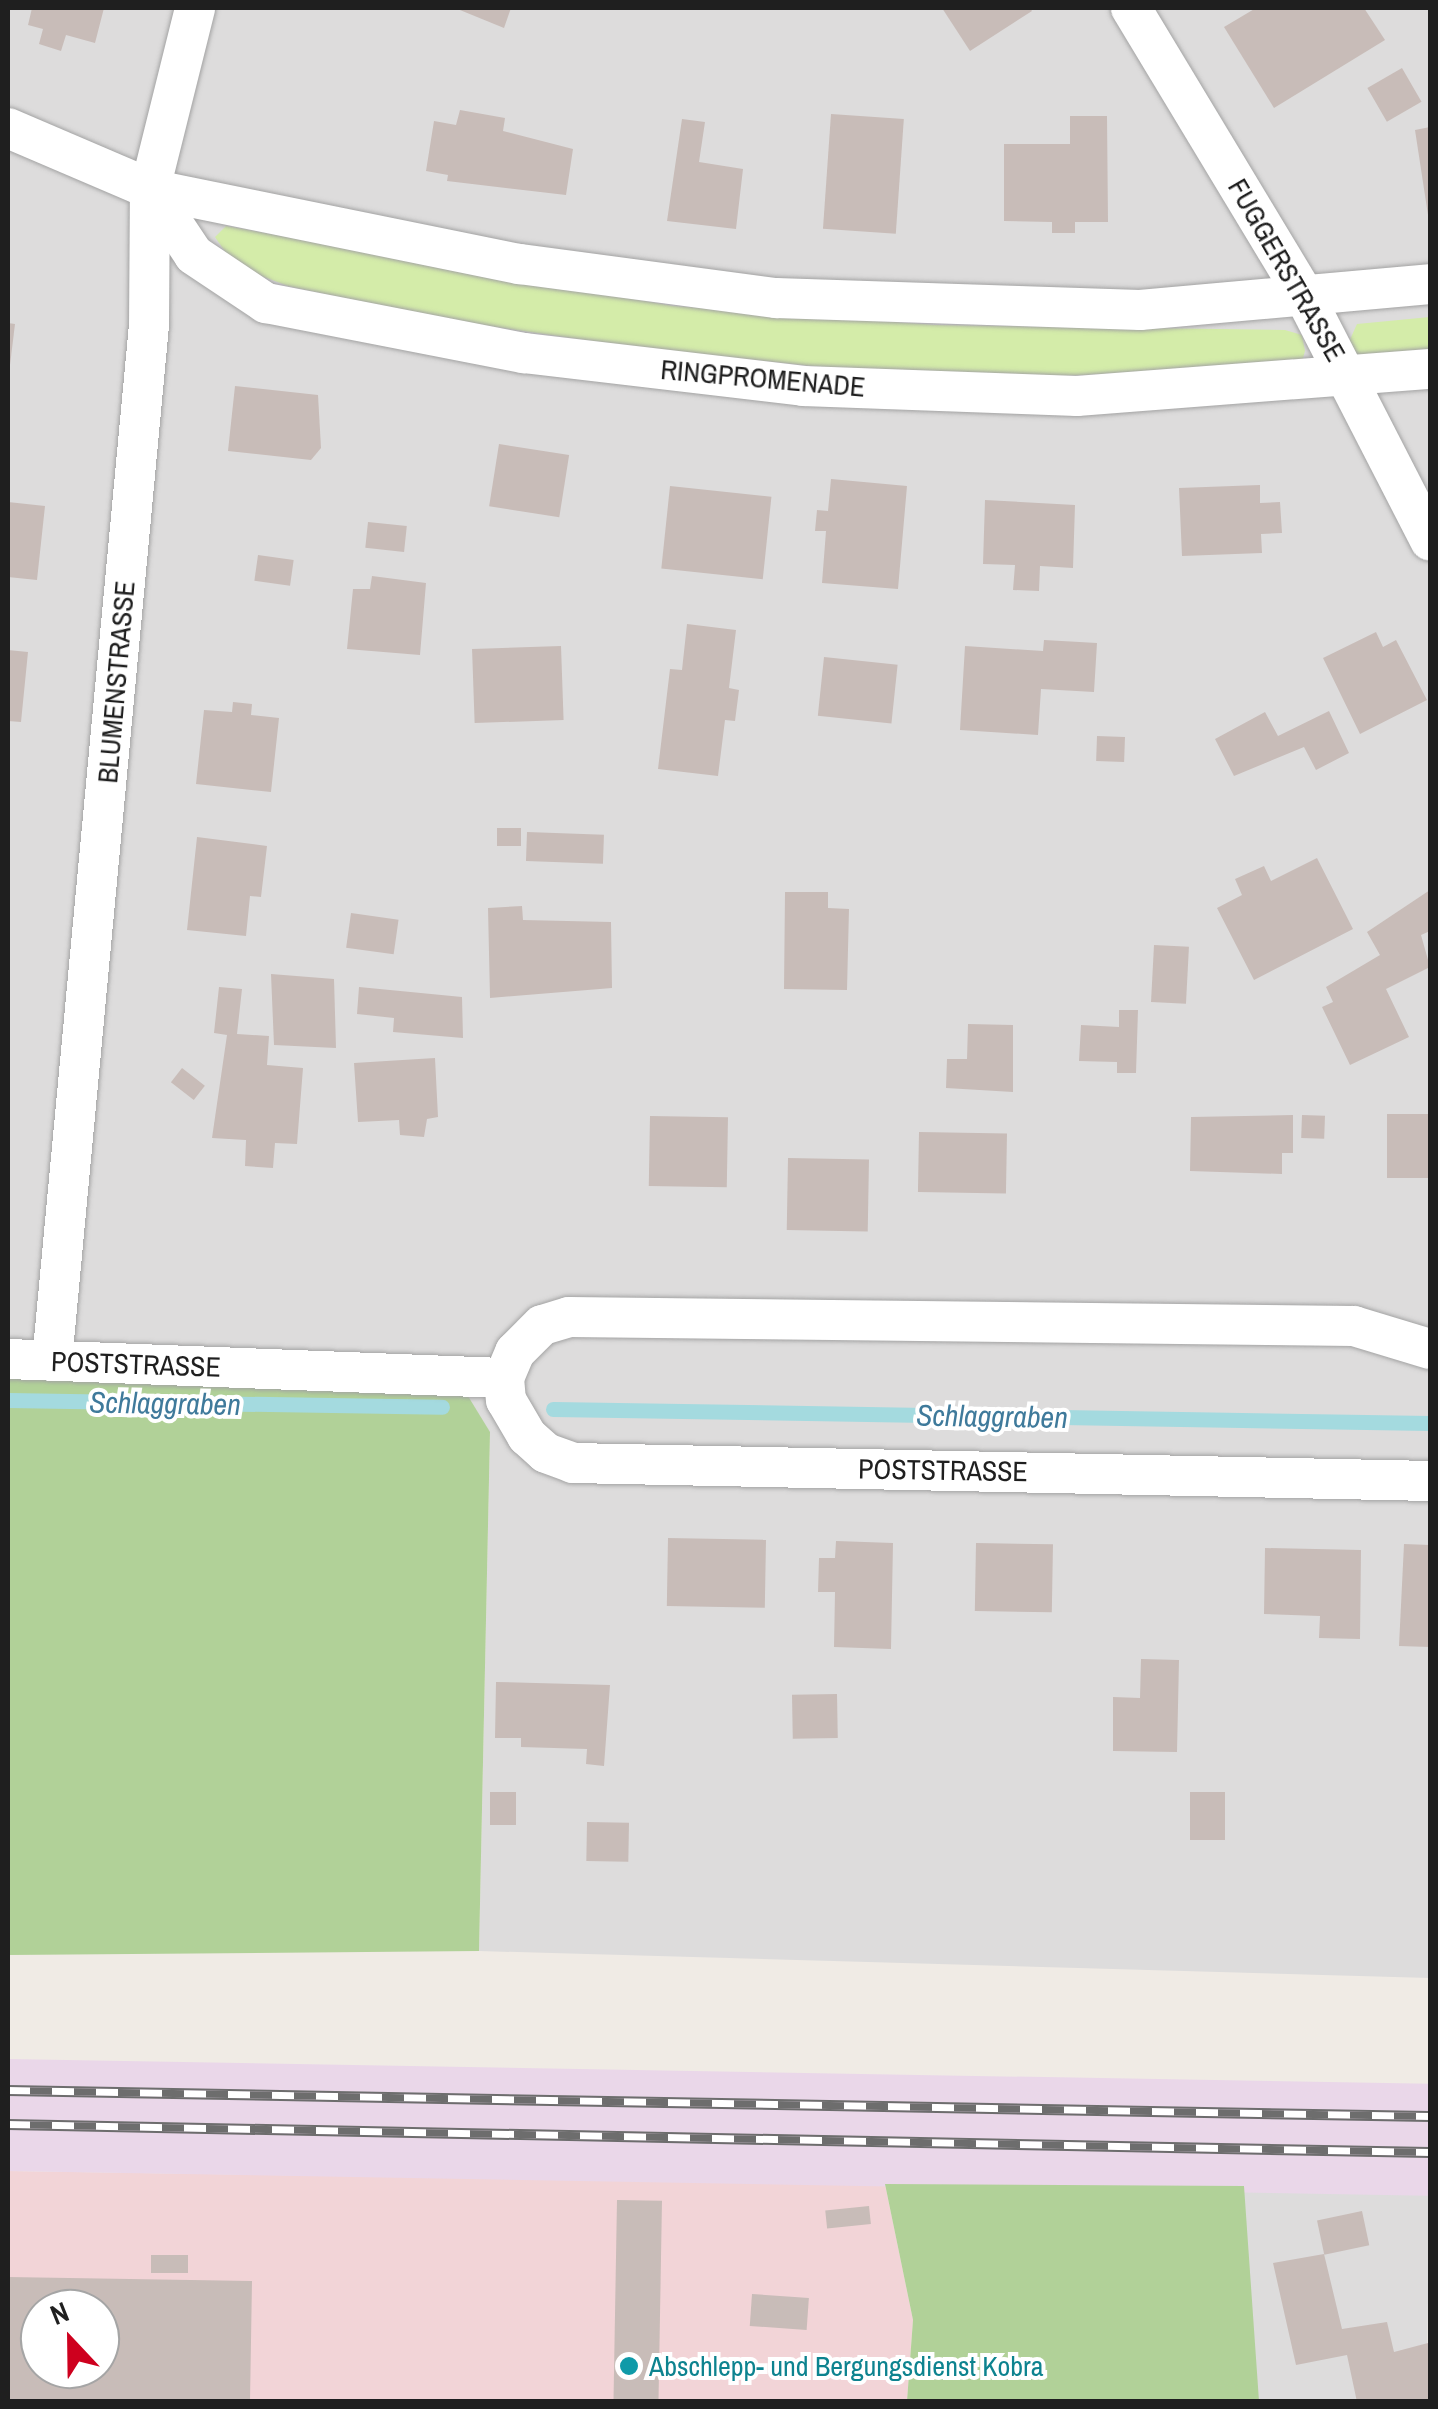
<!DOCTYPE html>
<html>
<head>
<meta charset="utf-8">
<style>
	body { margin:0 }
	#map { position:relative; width:1438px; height:2409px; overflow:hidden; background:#f0ebe5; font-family:"Archivo Narrow",sans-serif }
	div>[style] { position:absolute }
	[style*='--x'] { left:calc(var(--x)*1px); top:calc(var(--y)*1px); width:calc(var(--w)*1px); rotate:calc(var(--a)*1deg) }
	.residential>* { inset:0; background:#dddcdc; transform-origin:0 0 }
	.commercial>* { inset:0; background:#f2d4d7 }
	.industrial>* { inset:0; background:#ead7e9; transform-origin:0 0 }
	.grass>* { inset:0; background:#d4eca9 }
	.forest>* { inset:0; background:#b1d198 }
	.stream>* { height:15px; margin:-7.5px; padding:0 7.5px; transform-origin:7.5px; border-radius:7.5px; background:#a4dadf }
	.building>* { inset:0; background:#c8bcb8; transform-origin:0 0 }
	.roads { filter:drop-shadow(0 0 2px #a3a3a3) drop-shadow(0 0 2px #a3a3a3) }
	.street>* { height:40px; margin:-20px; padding:0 20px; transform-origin:20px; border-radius:20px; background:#fff }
	.rail>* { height:11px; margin-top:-5.5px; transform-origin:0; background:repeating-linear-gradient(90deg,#fff 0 22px,#6d6d6d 0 44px); box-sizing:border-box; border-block:2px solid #6d6d6d }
	.dots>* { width:28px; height:28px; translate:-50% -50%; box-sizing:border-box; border:5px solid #fff; border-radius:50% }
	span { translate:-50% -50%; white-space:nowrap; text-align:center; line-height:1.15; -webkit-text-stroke:8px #fff; paint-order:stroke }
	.street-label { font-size:28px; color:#1f1f1f }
	.culture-label { font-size:28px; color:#0d838f }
	.left { translate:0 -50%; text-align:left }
	.water-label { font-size:30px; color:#3f7a9b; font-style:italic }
	.frame { position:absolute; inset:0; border:10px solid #1f1f1f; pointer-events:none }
	.north { position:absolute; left:20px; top:2289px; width:100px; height:100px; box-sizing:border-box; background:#fff; border:2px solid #a5a5a5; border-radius:50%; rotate:338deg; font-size:28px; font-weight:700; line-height:40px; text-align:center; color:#1f1f1f }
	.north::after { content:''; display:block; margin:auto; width:35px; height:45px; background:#ce001e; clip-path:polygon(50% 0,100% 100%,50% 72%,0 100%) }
</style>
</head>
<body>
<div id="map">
	<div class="residential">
		<i style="clip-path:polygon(8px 8px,1430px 8px,1430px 1978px,479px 1951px,490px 1433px,8px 1370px)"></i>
		<i style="left:1244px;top:2186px;width:186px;height:216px;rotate:1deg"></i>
	</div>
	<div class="commercial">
		<i style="clip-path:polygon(evenodd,8px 2171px,885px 2184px,913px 2320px,907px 2401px,8px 2402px,8px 2171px,40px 2309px,100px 2309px,100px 2369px,40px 2369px,40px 2309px)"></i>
	</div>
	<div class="industrial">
		<i style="left:8px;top:2059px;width:1422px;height:112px;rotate:1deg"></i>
	</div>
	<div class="grass">
		<i style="clip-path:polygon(226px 226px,673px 306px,936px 325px,1285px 330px,1302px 335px,1305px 351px,1301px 365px,1017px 378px,900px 375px,647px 349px,435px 318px,288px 286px,251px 272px,226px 253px,215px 237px)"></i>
		<i style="clip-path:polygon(1430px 317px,1430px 355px,1355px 362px,1348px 344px,1357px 324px)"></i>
	</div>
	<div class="forest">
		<i style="clip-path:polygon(8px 1370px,460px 1383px,490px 1432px,479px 1951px,8px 1955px)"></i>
		<i style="clip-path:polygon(885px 2184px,1244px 2186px,1259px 2401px,907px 2401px,913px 2320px)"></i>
	</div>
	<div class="stream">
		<i style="--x:8;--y:1400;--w:434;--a:0.9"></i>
		<i style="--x:553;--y:1409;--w:877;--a:0.91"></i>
	</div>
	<div class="building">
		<i style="clip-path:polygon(32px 8px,104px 8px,95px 43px,66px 35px,61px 51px,39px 44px,43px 29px,28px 25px)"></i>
		<i style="clip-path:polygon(455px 8px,511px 8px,504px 28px)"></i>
		<i style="clip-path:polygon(942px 8px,1030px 8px,1032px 11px,970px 51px)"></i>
		<i style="clip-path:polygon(1256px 8px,1364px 8px,1385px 40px,1274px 108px,1224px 27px)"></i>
		<i style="left:1402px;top:68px;width:39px;height:40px;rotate:60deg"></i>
		<i style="clip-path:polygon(460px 110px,505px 118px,503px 131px,573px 149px,566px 195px,447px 181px,448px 175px,426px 171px,434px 121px,456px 125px)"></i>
		<i style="left:831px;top:114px;width:73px;height:115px;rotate:4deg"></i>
		<i style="clip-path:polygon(1070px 116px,1107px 116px,1108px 222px,1075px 222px,1075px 233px,1052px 233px,1052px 222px,1004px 221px,1004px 144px,1070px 144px)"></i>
		<i style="clip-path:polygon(682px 119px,705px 122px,699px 162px,743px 169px,736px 229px,667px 221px)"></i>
		<i style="clip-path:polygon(1430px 127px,1430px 215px,1428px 215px,1415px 130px)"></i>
		<i style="clip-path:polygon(8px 323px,15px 324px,10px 365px,8px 365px)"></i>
		<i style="clip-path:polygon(235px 386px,318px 395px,321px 448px,311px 460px,228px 451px)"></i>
		<i style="left:499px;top:444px;width:71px;height:63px;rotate:9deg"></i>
		<i style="clip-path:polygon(831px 479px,907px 486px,898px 589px,822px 583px,826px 531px,815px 531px,817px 510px,828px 511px)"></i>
		<i style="clip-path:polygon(1260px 485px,1260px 503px,1280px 502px,1282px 533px,1261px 534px,1262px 553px,1182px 556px,1179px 488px)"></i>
		<i style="left:670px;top:486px;width:102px;height:83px;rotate:6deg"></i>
		<i style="clip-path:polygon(985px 500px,1075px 505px,1073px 568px,1040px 566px,1039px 591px,1013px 590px,1015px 565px,983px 564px)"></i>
		<i style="clip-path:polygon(8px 502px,45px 506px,37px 580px,8px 577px)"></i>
		<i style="left:368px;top:522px;width:39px;height:26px;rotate:6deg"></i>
		<i style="left:258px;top:555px;width:36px;height:26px;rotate:8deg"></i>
		<i style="clip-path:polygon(372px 576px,426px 583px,420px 655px,347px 649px,353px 589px,370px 589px)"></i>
		<i style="clip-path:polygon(687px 624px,736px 630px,729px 688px,739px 690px,735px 721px,725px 720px,718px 776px,658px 769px,670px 669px,682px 670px)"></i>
		<i style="clip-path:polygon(1376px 632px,1383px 647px,1396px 640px,1427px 700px,1360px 734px,1323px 658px)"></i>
		<i style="clip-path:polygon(1044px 640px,1097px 643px,1094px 692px,1041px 689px,1038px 735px,960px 730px,965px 646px,1043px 651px)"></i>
		<i style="left:561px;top:646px;width:74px;height:89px;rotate:88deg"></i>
		<i style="clip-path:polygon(8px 650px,28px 652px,21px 722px,8px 721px)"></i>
		<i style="left:824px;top:657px;width:74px;height:59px;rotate:6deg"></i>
		<i style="clip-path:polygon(233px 702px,252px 704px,251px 715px,279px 718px,271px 792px,196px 784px,204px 710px,232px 712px)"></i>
		<i style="clip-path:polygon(1329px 711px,1349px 753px,1316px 770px,1304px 747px,1234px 776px,1215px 739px,1265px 712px,1278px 736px)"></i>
		<i style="left:1097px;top:736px;width:28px;height:25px;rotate:2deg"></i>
		<i style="left:497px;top:828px;width:24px;height:18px"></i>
		<i style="left:527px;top:832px;width:77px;height:29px;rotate:2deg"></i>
		<i style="clip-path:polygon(197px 837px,267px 846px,261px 897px,250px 896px,246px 936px,187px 930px)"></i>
		<i style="clip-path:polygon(1317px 858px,1353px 929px,1254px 980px,1217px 908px,1242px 895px,1235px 879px,1264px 866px,1271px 881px)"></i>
		<i style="clip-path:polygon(1430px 890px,1430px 931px,1421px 935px,1430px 967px,1386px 989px,1409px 1037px,1350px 1065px,1322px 1007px,1333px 1002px,1326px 987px,1380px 955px,1367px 932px)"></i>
		<i style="clip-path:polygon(785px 892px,828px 892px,828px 908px,849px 909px,847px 990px,784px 989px)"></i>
		<i style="clip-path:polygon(522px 906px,523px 920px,611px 922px,612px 988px,490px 998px,488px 908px)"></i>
		<i style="left:351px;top:913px;width:48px;height:35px;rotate:8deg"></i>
		<i style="left:1154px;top:945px;width:35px;height:57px;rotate:3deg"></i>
		<i style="clip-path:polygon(271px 974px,334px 979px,336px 1048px,274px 1045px)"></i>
		<i style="clip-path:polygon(219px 987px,242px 989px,237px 1034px,269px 1036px,267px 1065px,303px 1068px,297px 1144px,275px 1143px,273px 1168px,245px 1166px,246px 1140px,212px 1138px,227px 1035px,214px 1033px)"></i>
		<i style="clip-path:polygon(359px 987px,462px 997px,463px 1038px,393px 1032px,394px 1018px,357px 1014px)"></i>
		<i style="clip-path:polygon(1119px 1010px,1138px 1010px,1136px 1073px,1117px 1073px,1117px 1062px,1079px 1061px,1081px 1025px,1119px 1027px)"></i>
		<i style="clip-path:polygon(968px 1024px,1013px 1025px,1013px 1092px,946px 1088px,947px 1059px,967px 1059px)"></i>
		<i style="clip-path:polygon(435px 1058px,438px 1117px,427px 1119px,424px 1137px,400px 1135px,399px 1120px,358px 1122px,354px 1063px)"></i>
		<i style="left:182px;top:1068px;width:29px;height:18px;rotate:38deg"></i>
		<i style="left:1430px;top:1114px;width:64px;height:43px;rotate:90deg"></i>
		<i style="clip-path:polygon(1293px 1115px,1293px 1153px,1282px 1153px,1282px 1174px,1190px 1171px,1191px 1117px)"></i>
		<i style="left:1302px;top:1115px;width:23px;height:23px;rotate:2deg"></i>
		<i style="left:650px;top:1116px;width:78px;height:70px;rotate:1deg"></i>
		<i style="left:919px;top:1132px;width:88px;height:60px;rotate:1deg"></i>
		<i style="left:788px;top:1158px;width:81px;height:72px;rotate:1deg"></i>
		<i style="left:668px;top:1538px;width:98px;height:68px;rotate:1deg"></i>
		<i style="clip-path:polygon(836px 1541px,893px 1543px,891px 1649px,834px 1647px,835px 1592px,818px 1592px,819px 1558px,835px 1558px)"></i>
		<i style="left:976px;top:1543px;width:77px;height:68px;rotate:1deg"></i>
		<i style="clip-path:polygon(1404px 1544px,1430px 1545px,1430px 1647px,1399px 1646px)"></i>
		<i style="clip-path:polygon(1265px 1548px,1361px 1550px,1360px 1639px,1319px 1638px,1320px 1616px,1264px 1614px)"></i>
		<i style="clip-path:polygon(1141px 1659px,1179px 1660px,1177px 1752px,1113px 1751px,1113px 1697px,1140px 1698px)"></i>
		<i style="clip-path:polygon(496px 1682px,610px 1685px,604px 1766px,586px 1764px,587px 1749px,521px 1747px,521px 1738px,495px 1738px)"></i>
		<i style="left:837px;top:1694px;width:44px;height:45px;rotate:89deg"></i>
		<i style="left:490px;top:1792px;width:26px;height:33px"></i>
		<i style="left:1190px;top:1792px;width:35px;height:48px"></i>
		<i style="left:587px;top:1822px;width:42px;height:39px;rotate:1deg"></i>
		<i style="left:617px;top:2200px;width:45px;height:203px;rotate:1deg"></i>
		<i style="left:869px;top:2206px;width:18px;height:44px;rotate:84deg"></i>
		<i style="left:1362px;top:2211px;width:35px;height:46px;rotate:78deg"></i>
		<i style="clip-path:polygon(1324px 2254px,1342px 2329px,1387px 2322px,1394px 2352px,1428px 2343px,1430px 2402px,1357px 2402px,1347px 2355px,1296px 2365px,1273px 2263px)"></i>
		<i style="left:151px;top:2255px;width:37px;height:18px"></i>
		<i style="clip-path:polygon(evenodd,8px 2277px,252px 2281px,250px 2402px,8px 2402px,8px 2277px,40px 2309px,100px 2309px,100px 2369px,40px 2369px,40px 2309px)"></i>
		<i style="left:752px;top:2294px;width:57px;height:32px;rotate:4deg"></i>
	</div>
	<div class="roads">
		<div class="street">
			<i style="--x:1131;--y:8;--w:335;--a:58.9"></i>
			<i style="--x:1304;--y:295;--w:276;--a:62.8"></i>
			<i style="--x:8;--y:128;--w:155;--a:23.2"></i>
			<i style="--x:150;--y:189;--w:378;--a:11.5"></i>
			<i style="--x:520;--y:264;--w:258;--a:7.6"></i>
			<i style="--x:776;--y:298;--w:364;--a:1.9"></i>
			<i style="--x:1140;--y:310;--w:291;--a:-5.1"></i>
			<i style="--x:150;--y:189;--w:79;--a:56.3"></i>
			<i style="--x:194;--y:255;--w:87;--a:33.7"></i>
			<i style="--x:266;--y:303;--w:263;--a:11"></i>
			<i style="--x:524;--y:353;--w:281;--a:6.7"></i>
			<i style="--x:803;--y:386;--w:274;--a:2.1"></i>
			<i style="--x:1077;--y:396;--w:354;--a:-4.4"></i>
			<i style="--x:1430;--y:1349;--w:79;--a:-163.2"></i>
			<i style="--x:1354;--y:1326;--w:785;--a:-179.34"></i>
			<i style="--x:569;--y:1317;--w:28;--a:163"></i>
			<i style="--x:542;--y:1325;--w:38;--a:135"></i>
			<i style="--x:515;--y:1352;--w:28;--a:113"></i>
			<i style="--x:504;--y:1378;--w:22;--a:85"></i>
			<i style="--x:506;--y:1400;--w:42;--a:59.7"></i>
			<i style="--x:527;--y:1436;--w:25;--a:42"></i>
			<i style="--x:546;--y:1453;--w:29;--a:20"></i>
			<i style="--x:573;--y:1463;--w:857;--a:1.2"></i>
			<i style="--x:8;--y:1359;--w:496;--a:2.2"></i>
			<i style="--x:52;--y:1361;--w:1040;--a:-84.65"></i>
			<i style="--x:149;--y:326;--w:137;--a:-89.6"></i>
			<i style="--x:150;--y:189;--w:187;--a:-76"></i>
		</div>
	</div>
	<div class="rail">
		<i style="--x:8;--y:2090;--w:1422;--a:1.05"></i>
		<i style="--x:8;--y:2124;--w:1422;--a:1.13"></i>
	</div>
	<div class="dots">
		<i style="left:629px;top:2366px;background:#0f9aa8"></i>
	</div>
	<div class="street-label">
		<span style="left:1287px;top:270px;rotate:60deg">FUGGERSTRASSE</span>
		<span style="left:763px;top:378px;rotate:5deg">RINGPROMENADE</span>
		<span style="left:116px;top:682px;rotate:-85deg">BLUMENSTRASSE</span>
		<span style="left:136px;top:1364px;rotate:2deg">POSTSTRASSE</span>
		<span style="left:943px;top:1470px;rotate:1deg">POSTSTRASSE</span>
	</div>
	<div class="culture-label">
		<span class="left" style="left:649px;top:2366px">Abschlepp- und Bergungsdienst Kobra</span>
	</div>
	<div class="water-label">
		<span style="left:165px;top:1403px;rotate:1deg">Schlaggraben</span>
		<span style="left:992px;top:1416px;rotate:1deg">Schlaggraben</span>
	</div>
	<div class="frame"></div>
	<div class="north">N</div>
</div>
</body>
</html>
